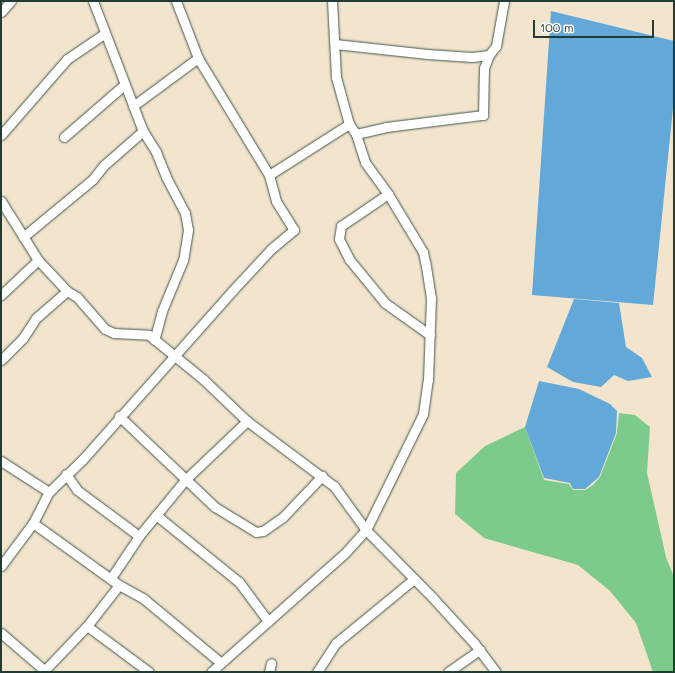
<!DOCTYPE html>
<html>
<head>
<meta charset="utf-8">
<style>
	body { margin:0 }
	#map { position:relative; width:675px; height:673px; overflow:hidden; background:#f3e5cd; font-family:Mali,sans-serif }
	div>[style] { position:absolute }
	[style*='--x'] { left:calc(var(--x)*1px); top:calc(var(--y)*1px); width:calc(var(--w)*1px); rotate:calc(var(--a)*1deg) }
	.green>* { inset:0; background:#7dcb8a }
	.water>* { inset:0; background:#62a8d8 }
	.roads { filter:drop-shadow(0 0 1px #3f564b) drop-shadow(0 0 1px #3f564b) }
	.minor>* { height:9px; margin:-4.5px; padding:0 4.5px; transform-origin:4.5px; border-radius:4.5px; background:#fff }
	span { translate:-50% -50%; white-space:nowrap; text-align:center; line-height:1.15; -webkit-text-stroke:3px #fdfcf7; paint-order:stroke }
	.frame { position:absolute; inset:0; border:2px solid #1f3d34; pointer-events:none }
	.scale { position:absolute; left:533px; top:20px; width:121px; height:18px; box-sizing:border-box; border:2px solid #1f3d34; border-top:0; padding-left:5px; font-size:12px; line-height:14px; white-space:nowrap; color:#1f3d34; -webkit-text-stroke:3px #fdfcf7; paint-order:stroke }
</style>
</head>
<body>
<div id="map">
	<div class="green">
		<i style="clip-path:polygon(619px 413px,635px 415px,650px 427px,647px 473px,666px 557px,674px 577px,674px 672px,653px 672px,636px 623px,610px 591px,578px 565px,484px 538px,455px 514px,456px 473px,485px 446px,525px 427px,544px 480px,569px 484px,573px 490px,585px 490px,593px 485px,600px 477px,617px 433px)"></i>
	</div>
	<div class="water">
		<i style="clip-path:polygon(551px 11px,674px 41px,674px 98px,653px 305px,532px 295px)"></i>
		<i style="clip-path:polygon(574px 299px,619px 303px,626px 347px,642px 358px,652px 377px,628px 381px,614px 375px,601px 387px,573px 382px,547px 367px)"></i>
		<i style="clip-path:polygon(539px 381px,579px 389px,610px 404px,617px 411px,616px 433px,599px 477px,585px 489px,573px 489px,570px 483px,544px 478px,525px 427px)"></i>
	</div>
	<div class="roads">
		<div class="minor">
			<i style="--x:93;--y:1;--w:139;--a:69"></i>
			<i style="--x:143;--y:131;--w:25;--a:58"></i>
			<i style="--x:156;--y:152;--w:27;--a:68"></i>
			<i style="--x:166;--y:177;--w:41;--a:62.2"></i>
			<i style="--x:185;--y:213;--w:17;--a:80"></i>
			<i style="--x:188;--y:230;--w:30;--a:99"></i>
			<i style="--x:183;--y:260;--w:55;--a:112.4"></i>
			<i style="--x:162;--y:311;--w:30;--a:105"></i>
			<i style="--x:1;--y:12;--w:15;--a:-48"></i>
			<i style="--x:335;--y:44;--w:93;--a:6.2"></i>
			<i style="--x:427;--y:54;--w:45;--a:3.8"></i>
			<i style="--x:472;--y:57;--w:17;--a:-7"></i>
			<i style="--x:489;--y:55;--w:11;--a:-52"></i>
			<i style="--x:496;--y:46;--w:46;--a:-79.9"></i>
			<i style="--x:133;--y:106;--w:81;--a:-36.4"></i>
			<i style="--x:198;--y:58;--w:61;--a:-111.1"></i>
			<i style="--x:356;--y:134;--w:31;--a:-13"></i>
			<i style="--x:386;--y:127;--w:98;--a:-7.1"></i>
			<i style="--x:483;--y:115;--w:47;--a:-88.8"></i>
			<i style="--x:484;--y:68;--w:14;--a:-69"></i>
			<i style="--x:1;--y:135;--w:101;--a:-49"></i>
			<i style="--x:67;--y:59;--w:45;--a:-34"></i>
			<i style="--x:64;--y:137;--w:79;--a:-40.9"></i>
			<i style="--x:269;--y:175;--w:95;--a:-32.5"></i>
			<i style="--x:388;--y:194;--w:57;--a:145.8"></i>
			<i style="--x:341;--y:226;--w:13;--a:99"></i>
			<i style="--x:339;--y:239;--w:22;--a:63"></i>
			<i style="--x:349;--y:259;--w:57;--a:50.7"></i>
			<i style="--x:385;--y:303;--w:55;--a:35.4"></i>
			<i style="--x:1;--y:201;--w:70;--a:57.9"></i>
			<i style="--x:38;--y:260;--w:42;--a:46.9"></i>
			<i style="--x:67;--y:291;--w:12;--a:31"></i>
			<i style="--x:77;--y:297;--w:43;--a:48.8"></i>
			<i style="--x:105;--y:329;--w:10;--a:24"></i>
			<i style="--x:114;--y:333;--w:35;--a:3"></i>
			<i style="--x:149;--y:335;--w:70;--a:39.2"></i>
			<i style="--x:203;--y:379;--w:61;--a:43.7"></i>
			<i style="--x:247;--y:421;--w:109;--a:36.8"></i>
			<i style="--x:334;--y:486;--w:54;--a:54"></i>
			<i style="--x:366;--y:530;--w:95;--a:45.4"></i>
			<i style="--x:433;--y:598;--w:61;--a:47.7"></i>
			<i style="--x:474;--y:643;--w:36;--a:53"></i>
			<i style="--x:23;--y:237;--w:91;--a:-39.6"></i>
			<i style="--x:93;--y:179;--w:16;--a:-52"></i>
			<i style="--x:103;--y:166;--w:53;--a:-41.2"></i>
			<i style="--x:1;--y:295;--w:51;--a:-43.4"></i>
			<i style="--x:1;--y:360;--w:31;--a:-45"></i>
			<i style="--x:23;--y:338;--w:24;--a:-57"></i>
			<i style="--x:36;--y:318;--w:41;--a:-41.1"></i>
			<i style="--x:119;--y:416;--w:132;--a:43.5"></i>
			<i style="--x:215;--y:507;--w:48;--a:31.4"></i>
			<i style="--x:256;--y:532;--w:7;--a:-8"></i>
			<i style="--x:263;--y:531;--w:24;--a:-35"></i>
			<i style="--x:283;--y:517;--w:57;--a:-46.4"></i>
			<i style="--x:1;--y:461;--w:57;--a:32.9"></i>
			<i style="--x:66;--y:474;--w:19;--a:55"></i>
			<i style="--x:77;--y:490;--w:77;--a:36.6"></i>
			<i style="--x:156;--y:515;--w:107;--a:38.9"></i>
			<i style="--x:239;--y:582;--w:49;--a:53.4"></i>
			<i style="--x:33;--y:523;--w:106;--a:35.8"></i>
			<i style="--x:119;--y:585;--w:29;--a:29"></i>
			<i style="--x:144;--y:599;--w:99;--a:39.7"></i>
			<i style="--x:1;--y:566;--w:54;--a:-53.3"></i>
			<i style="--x:33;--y:523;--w:35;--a:-63"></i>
			<i style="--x:49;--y:492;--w:47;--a:-44.1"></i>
			<i style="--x:83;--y:459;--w:225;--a:-48.4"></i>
			<i style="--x:232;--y:291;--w:57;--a:-47.1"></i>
			<i style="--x:271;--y:249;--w:30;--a:-40"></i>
			<i style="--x:294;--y:230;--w:34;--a:-122"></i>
			<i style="--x:276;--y:201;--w:27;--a:-105"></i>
			<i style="--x:269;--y:175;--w:137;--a:-121.3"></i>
			<i style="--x:111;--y:578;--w:50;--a:-56.3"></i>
			<i style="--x:139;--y:536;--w:72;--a:-50.6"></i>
			<i style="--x:185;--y:480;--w:86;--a:-43.6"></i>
			<i style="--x:87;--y:626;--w:77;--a:36.6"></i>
			<i style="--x:1;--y:633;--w:57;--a:40.7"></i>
			<i style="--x:43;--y:672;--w:64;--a:-46.3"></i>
			<i style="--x:87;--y:626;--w:52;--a:-52"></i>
			<i style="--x:211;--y:672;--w:179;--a:-41.6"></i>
			<i style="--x:345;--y:553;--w:31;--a:-48"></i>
			<i style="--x:366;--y:530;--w:129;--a:-63.8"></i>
			<i style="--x:423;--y:414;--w:34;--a:-82"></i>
			<i style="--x:428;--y:380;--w:82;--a:-87.9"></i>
			<i style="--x:431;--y:298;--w:36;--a:-99"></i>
			<i style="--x:425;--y:262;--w:10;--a:-101"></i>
			<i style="--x:423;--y:252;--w:68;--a:-121.1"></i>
			<i style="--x:388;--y:194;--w:39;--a:-126"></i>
			<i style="--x:365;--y:162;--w:29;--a:-108"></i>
			<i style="--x:356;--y:134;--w:12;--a:-125"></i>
			<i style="--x:349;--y:124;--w:49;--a:-105.5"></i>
			<i style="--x:336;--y:77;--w:76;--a:-93"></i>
			<i style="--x:269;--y:672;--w:9;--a:-77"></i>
			<i style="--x:317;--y:672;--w:35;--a:-57"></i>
			<i style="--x:336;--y:643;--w:101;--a:-39.4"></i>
			<i style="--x:448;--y:672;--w:39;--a:-35"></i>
		</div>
	</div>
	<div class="frame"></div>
	<div class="scale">100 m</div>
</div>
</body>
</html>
